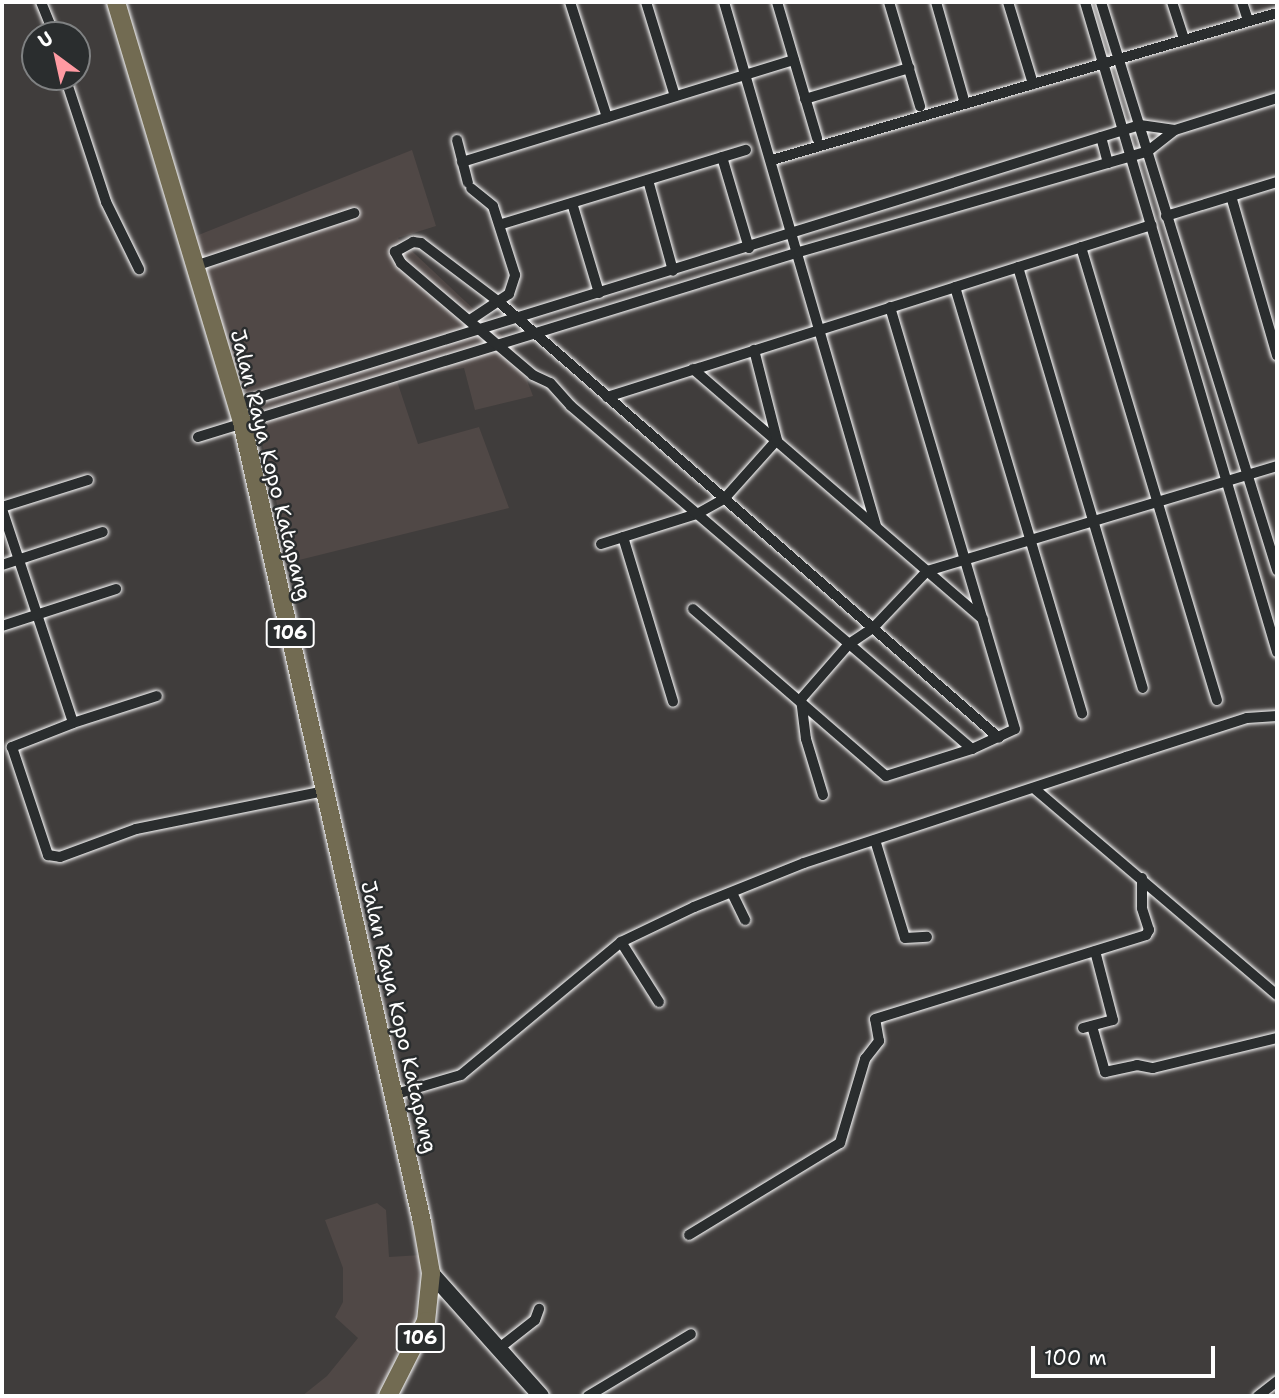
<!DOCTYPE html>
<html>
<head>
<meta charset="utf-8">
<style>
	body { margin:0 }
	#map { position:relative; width:1279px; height:1398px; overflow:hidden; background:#403d3c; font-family:"Shantell Sans",sans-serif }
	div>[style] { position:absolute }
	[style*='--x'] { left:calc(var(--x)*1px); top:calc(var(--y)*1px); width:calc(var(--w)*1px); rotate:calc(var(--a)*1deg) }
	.built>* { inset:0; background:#504846 }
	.roads { filter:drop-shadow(0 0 2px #fff) drop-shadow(0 0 2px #fff) }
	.minor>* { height:10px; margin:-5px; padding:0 5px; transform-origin:5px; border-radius:5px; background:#2a2d2e }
	.secondary>* { height:16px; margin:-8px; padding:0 8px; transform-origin:8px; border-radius:8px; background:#2a2d2e }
	.primary>* { height:18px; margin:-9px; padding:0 9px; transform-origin:9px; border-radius:9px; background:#726b52 }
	span { translate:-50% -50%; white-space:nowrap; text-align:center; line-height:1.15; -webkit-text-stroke:5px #2a2d2e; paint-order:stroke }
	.shield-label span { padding:2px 5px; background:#2a2d2e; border:2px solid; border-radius:5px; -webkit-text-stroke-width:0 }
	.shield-label { font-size:19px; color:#fff; font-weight:700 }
	.street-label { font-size:21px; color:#fff }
	.frame { position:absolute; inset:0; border:4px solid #fff; pointer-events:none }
	.north { position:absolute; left:21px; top:21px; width:70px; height:70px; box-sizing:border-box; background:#2a2d2e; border:2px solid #7f8182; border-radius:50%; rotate:327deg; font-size:19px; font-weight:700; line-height:28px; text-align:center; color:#fff }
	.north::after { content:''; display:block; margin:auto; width:24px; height:32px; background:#ff9aa2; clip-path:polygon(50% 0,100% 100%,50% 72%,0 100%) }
	.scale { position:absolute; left:1031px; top:1346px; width:184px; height:32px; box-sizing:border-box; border:4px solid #fff; border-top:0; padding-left:9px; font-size:21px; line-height:24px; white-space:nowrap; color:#fff; -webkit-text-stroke:5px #2a2d2e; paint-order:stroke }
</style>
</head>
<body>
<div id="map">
	<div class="built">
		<i style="clip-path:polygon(412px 150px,436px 226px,398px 238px,514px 347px,533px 396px,475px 410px,464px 368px,396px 378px,418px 444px,479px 427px,509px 508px,291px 562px,260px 434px,191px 238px)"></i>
		<i style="clip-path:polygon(377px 1203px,386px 1210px,389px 1257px,421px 1255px,415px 1321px,376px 1396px,302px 1396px,327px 1376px,358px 1338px,335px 1317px,343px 1302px,343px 1268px,325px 1220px)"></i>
	</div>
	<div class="roads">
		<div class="minor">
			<i style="--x:41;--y:2;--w:35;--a:68"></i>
			<i style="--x:570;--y:2;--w:121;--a:72.2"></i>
			<i style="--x:646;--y:2;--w:98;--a:72.9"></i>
			<i style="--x:724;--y:2;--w:546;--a:73.82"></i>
			<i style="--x:777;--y:2;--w:142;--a:73.6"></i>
			<i style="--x:889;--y:2;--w:109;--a:73.4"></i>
			<i style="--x:936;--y:2;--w:106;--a:74.1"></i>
			<i style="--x:1008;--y:2;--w:86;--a:73"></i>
			<i style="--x:1085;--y:2;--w:678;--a:73.54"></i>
			<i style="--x:1101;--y:2;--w:595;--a:72.78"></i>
			<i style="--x:1172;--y:2;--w:40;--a:72"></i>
			<i style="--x:1242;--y:2;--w:20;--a:72"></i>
			<i style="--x:65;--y:77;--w:132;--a:71.8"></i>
			<i style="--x:106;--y:202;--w:75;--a:63.8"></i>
			<i style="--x:805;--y:99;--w:109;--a:-16.6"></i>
			<i style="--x:1101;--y:137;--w:27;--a:75"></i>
			<i style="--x:457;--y:140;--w:44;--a:75.7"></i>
			<i style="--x:722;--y:157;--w:95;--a:73.5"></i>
			<i style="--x:772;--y:160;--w:526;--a:-16.23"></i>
			<i style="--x:462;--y:162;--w:347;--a:-17.1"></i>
			<i style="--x:648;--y:180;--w:94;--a:74.6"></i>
			<i style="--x:1231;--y:196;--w:166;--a:73.9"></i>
			<i style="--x:572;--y:203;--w:94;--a:73.3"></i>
			<i style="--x:1166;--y:216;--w:116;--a:-17"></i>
			<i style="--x:502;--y:224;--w:255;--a:-16.9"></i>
			<i style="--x:1081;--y:247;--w:473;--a:73.3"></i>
			<i style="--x:195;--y:266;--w:168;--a:-18.4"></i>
			<i style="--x:1018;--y:267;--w:439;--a:73.5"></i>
			<i style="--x:955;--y:287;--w:445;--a:73.4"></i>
			<i style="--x:470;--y:320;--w:47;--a:-33.7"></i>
			<i style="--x:509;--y:294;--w:20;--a:-72"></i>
			<i style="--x:515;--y:275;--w:72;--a:-107.7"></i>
			<i style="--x:493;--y:206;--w:28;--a:-141"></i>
			<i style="--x:693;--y:369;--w:383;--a:40.8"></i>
			<i style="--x:607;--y:397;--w:571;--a:-17.52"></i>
			<i style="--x:237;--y:404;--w:945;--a:-17.17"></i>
			<i style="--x:1140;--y:125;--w:35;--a:8"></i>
			<i style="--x:1175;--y:130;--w:107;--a:-17.4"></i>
			<i style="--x:198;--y:437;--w:629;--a:-17.11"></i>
			<i style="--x:799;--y:252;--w:363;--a:-16.1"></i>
			<i style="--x:1148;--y:151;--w:34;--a:-38"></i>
			<i style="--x:2;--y:507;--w:90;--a:-17.4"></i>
			<i style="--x:2;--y:509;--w:225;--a:71.6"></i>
			<i style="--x:73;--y:723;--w:66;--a:158.5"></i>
			<i style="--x:12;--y:747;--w:114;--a:71.6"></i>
			<i style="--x:48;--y:855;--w:12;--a:9"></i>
			<i style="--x:60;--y:857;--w:81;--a:-20.2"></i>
			<i style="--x:136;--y:829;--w:193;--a:-11.4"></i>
			<i style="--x:623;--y:537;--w:172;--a:73.1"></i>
			<i style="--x:601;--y:544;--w:101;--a:-17.4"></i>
			<i style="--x:697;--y:514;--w:31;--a:-29"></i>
			<i style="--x:724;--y:499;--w:79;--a:-48.1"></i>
			<i style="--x:777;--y:440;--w:93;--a:-104.3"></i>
			<i style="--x:2;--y:565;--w:106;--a:-18.1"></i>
			<i style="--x:693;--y:609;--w:255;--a:40.9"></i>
			<i style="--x:886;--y:776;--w:90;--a:-17.4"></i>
			<i style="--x:972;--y:749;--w:47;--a:-24.9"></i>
			<i style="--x:1015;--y:729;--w:440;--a:-106.5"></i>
			<i style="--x:2;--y:626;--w:120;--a:-18"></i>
			<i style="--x:73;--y:723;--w:88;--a:-17.8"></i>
			<i style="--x:972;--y:749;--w:528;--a:-139.46"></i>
			<i style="--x:571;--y:406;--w:31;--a:-132"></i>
			<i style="--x:550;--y:383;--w:19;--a:-155"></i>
			<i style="--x:533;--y:375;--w:173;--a:-139.7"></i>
			<i style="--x:401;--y:263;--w:13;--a:-119"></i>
			<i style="--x:395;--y:252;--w:21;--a:-29"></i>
			<i style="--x:413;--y:242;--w:8;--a:7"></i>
			<i style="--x:421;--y:243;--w:98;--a:37.1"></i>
			<i style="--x:499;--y:302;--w:663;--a:41.09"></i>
			<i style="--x:1036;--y:790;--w:316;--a:40.4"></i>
			<i style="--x:823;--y:795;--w:59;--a:-106.9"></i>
			<i style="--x:806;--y:739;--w:40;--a:-97.1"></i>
			<i style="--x:801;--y:699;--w:73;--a:-48.9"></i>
			<i style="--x:849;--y:644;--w:29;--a:-34"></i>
			<i style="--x:873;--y:628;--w:79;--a:-46.5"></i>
			<i style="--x:927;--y:571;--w:365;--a:-16.7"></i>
			<i style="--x:875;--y:840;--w:102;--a:73"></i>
			<i style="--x:905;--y:938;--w:22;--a:-3"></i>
			<i style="--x:732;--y:893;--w:30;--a:64"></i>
			<i style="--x:621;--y:942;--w:71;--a:57.7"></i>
			<i style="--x:1092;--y:1026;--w:48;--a:74.2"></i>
			<i style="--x:1105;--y:1072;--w:33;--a:-12"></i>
			<i style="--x:1137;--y:1065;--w:16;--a:11"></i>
			<i style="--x:1153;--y:1068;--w:128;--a:-13.6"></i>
			<i style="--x:1083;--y:1028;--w:31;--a:-15"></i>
			<i style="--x:1113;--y:1020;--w:71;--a:-104.6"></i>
			<i style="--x:393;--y:1095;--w:71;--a:-16.4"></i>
			<i style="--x:461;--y:1075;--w:208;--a:-39.7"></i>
			<i style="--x:621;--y:942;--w:81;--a:-25.6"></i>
			<i style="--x:694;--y:907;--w:118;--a:-21.8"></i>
			<i style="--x:804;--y:863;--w:339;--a:-18.2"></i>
			<i style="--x:1126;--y:757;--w:127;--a:-17.9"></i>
			<i style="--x:1247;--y:718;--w:30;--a:-4"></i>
			<i style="--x:689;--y:1235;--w:177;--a:-31.4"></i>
			<i style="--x:840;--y:1143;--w:88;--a:-73.4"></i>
			<i style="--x:865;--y:1059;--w:23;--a:-52"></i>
			<i style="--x:879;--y:1041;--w:22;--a:-100"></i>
			<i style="--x:875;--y:1019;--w:284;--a:-17.2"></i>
			<i style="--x:1146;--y:935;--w:6;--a:-59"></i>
			<i style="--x:1149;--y:930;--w:23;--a:-108"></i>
			<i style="--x:1142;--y:908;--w:30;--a:-90"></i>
			<i style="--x:498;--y:1349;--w:47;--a:-38.1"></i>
			<i style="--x:535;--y:1320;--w:12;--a:-70"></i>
			<i style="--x:588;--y:1396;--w:120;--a:-31"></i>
			<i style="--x:1258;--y:1396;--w:24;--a:-38"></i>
		</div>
		<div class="secondary">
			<i style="--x:431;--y:1273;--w:165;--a:48.2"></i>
		</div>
		<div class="primary">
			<i style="--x:116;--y:2;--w:438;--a:73.3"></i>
			<i style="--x:242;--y:422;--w:820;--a:77.32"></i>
			<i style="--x:422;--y:1222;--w:52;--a:80"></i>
			<i style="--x:431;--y:1273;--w:48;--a:95.9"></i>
			<i style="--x:426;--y:1321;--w:84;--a:116.9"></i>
		</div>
	</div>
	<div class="shield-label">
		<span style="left:290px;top:633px">106</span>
		<span style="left:420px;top:1338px">106</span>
	</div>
	<div class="street-label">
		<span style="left:271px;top:465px;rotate:76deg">Jalan Raya Kopo Katapang</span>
		<span style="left:399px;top:1017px;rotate:77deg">Jalan Raya Kopo Katapang</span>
	</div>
	<div class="frame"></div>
	<div class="north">U</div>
	<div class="scale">100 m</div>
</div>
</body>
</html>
